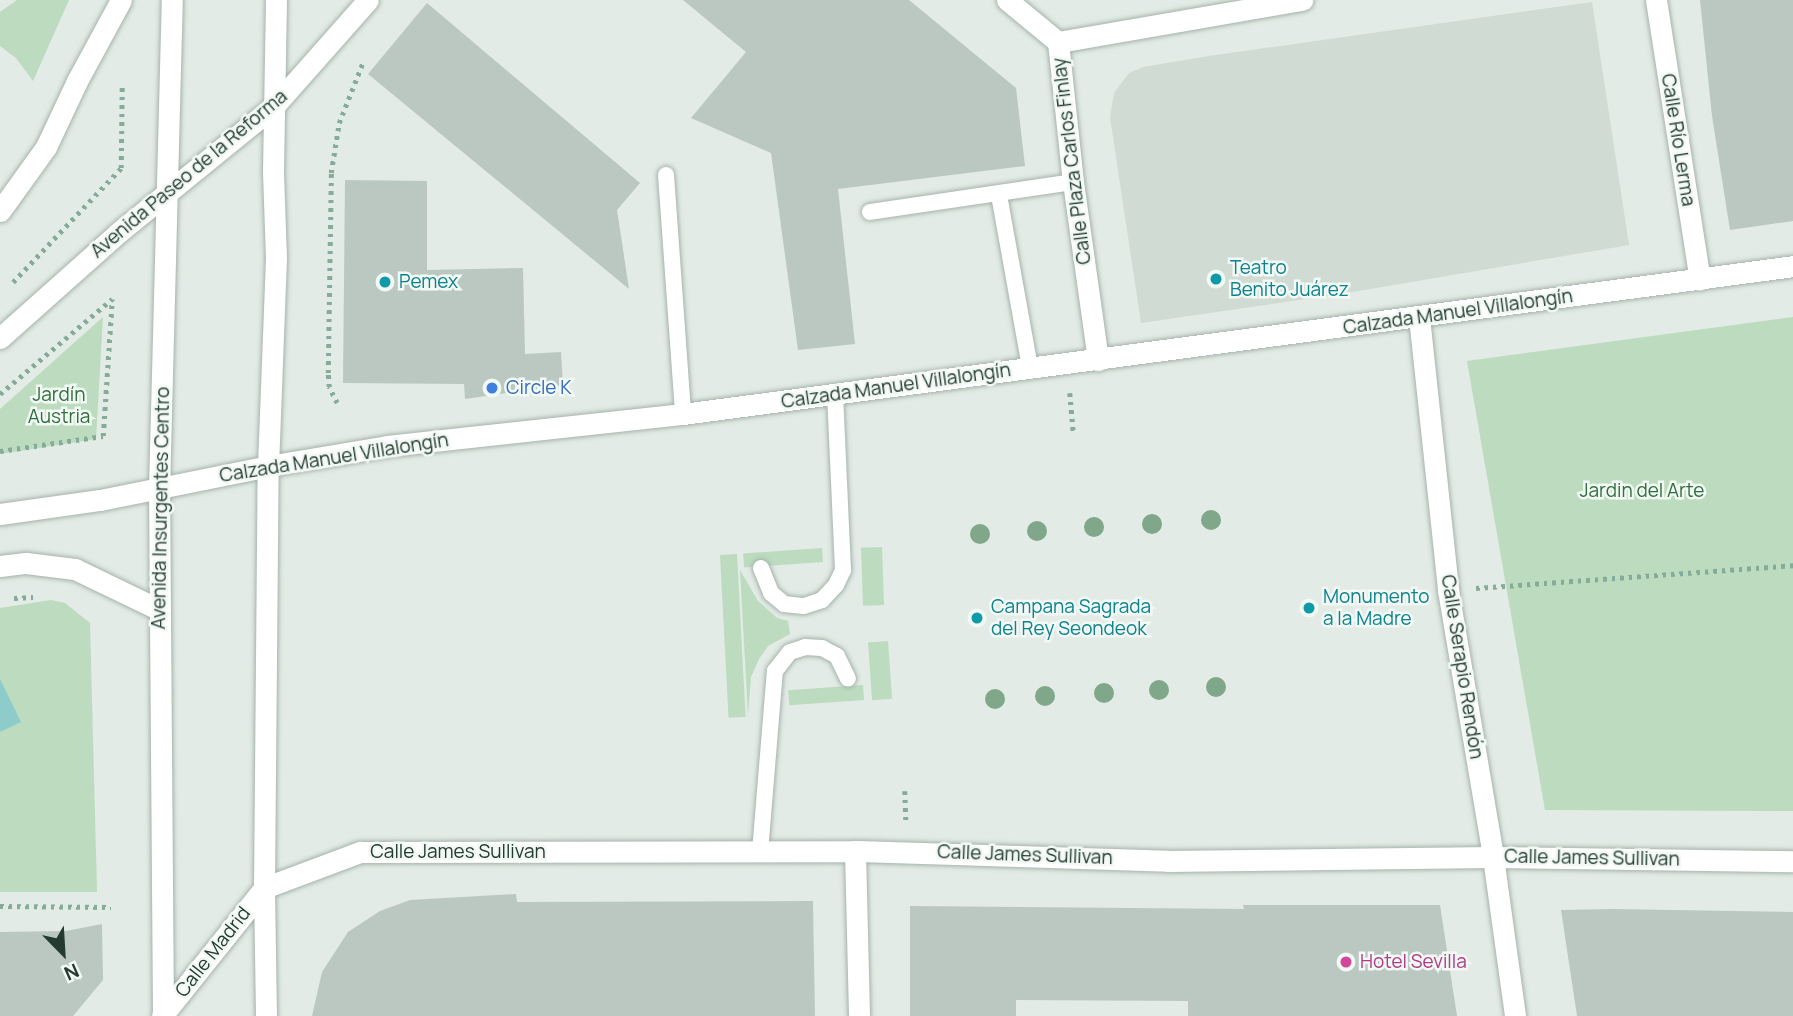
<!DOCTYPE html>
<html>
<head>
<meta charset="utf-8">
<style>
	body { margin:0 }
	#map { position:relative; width:1793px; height:1016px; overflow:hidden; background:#e2ebe5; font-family:Manrope,sans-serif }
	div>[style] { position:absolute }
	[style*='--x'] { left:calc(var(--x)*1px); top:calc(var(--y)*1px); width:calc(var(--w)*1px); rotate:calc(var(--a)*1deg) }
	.built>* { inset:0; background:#d0dbd4 }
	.green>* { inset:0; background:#bcdbbf; transform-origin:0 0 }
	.water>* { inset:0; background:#8dcccb }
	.building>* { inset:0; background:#bac8c1 }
	.path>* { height:4.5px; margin-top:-2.25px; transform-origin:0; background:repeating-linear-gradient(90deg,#84ac99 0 3.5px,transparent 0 8.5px) }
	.roads { filter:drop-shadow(0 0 2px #a5b3ab) drop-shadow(0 0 2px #a5b3ab) }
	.lane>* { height:16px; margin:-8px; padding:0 8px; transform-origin:8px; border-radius:8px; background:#fff }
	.street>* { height:21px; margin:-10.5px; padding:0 10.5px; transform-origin:10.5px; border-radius:10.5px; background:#fff }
	.secondary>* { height:21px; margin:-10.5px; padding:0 10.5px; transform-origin:10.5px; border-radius:10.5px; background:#fff }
	.trees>* { width:20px; height:20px; margin:-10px; border-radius:50%; background:#80a789 }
	.dots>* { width:19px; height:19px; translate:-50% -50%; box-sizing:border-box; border:4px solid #f2f8f4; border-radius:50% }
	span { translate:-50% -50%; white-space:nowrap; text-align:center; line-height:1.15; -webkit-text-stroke:5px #f2f8f4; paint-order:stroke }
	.street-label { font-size:19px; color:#233b30 }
	.culture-label { font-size:19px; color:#0d838f }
	.left { translate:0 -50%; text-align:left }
	.shop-label { font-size:19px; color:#366cbe }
	.park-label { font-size:19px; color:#306f3d }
	.hotel-label { font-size:19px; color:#b23c85 }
	.north { position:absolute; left:28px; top:918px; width:70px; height:70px; -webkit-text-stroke:5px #f2f8f4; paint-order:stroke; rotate:156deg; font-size:19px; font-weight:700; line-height:28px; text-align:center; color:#233b30 }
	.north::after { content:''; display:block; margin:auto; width:24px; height:32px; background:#233b30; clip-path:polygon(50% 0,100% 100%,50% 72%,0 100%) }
</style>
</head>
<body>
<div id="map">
	<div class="built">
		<i style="clip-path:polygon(1592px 2px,1629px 245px,1341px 294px,1141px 323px,1110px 117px,1114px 93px,1129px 73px,1143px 67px,1209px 56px)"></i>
	</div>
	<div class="green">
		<i style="clip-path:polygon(17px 0,69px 0,33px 81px,16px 58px,0 46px,0 12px)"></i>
		<i style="clip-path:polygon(103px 317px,96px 439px,0 454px,0 409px)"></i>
		<i style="clip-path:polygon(1793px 317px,1793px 811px,1545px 810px,1467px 361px)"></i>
		<i style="left:882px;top:547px;width:58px;height:21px;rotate:88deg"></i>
		<i style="left:822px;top:548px;width:14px;height:79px;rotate:86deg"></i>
		<i style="left:737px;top:554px;width:163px;height:17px;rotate:87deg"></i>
		<i style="clip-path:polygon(740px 570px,758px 601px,777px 618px,788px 621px,790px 634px,768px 646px,759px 659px,751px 677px,748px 715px)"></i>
		<i style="clip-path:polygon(51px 600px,65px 603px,90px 623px,97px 892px,0 892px,0 608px)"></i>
		<i style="left:888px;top:641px;width:58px;height:20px;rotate:86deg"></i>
		<i style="left:863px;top:685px;width:15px;height:75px;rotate:86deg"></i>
	</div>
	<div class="water">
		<i style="clip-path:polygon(0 679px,21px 722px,0 732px)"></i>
	</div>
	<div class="building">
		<i style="clip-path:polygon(683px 0,909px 0,1016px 88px,1025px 166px,838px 189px,855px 344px,798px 350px,771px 153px,691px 118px,746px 52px)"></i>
		<i style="clip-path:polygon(1700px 0,1793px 0,1793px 221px,1730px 230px,1712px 116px)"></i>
		<i style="clip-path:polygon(427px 3px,640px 183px,617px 210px,629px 289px,368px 74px)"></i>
		<i style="clip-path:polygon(345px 180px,427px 181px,427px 270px,523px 268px,525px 354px,561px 352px,563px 385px,465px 399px,464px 384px,343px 383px)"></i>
		<i style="clip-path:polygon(516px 894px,517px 902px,813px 901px,815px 1016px,312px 1016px,322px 972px,348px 932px,380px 911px,410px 900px)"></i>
		<i style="clip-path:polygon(1243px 905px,1440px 905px,1457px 1016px,1188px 1016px,1188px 1001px,1016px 1000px,1016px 1016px,910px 1016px,910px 906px,1244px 909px)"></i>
		<i style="clip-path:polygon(1612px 909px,1793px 912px,1793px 1016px,1577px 1016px,1561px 910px)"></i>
		<i style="clip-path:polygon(102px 924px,103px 980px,73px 1016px,0 1016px,0 932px,66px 931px)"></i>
	</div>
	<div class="path">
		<i style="--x:13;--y:282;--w:157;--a:-46.5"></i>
		<i style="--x:121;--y:168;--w:85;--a:-89.3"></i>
		<i style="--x:1070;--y:393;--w:38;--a:85"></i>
		<i style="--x:0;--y:394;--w:147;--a:-40.3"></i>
		<i style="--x:337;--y:403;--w:18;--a:-117"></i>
		<i style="--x:329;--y:387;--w:14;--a:-94"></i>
		<i style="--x:328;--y:373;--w:200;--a:-89.1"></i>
		<i style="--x:331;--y:173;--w:51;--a:-80.9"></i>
		<i style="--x:339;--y:123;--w:66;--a:-68.5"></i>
		<i style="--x:0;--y:451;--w:104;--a:-8.3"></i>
		<i style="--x:103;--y:436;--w:137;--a:-86.2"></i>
		<i style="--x:1476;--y:588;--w:318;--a:-4.1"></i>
		<i style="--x:14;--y:598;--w:19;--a:-3"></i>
		<i style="--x:905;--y:791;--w:31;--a:88"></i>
		<i style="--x:0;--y:906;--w:111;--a:0.5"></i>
	</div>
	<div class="roads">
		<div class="lane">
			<i style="--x:666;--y:175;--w:240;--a:85.9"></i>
			<i style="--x:999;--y:195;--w:176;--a:79.8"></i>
			<i style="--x:870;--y:212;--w:205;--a:-8.4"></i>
			<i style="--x:761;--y:568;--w:27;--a:68"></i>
			<i style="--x:771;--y:593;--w:17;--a:40"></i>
			<i style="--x:784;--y:604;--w:20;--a:6"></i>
			<i style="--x:804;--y:606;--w:19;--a:-18"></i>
			<i style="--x:822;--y:600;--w:21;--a:-47"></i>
			<i style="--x:836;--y:585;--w:17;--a:-65"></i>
			<i style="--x:843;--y:570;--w:176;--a:-92.6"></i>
			<i style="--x:760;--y:852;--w:182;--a:-85.3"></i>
			<i style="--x:775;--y:671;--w:24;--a:-52"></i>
			<i style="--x:790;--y:652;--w:16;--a:-18"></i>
			<i style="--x:805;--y:647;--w:17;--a:3"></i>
			<i style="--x:822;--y:648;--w:17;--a:28"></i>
			<i style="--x:837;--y:656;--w:25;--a:64"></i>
		</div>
		<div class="street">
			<i style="--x:1007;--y:0;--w:66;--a:39.5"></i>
			<i style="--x:1656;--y:0;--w:283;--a:81.1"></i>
			<i style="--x:1058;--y:42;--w:141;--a:83.9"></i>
			<i style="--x:1073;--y:182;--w:180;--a:82"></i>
			<i style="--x:1058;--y:42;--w:248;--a:-9.8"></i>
			<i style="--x:1419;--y:317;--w:275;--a:83.9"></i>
			<i style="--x:1448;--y:590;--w:271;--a:80.4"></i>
			<i style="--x:1493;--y:857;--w:161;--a:82.1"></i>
			<i style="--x:855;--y:851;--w:165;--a:88.6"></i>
			<i style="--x:162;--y:1016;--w:164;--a:-51.4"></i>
		</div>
		<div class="secondary">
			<i style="--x:0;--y:211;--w:79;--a:-54.3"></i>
			<i style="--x:46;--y:147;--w:73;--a:-64.8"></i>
			<i style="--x:77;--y:81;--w:92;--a:-61.5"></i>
			<i style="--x:0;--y:338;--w:159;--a:-41.7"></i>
			<i style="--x:119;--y:232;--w:201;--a:-39.1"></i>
			<i style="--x:275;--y:105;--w:140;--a:-48.5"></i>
			<i style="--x:0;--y:514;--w:101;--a:-8"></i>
			<i style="--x:100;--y:500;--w:171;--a:-11.4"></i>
			<i style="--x:268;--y:466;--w:121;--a:-9.5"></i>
			<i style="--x:387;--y:446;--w:298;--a:-6.2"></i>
			<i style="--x:683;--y:414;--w:1120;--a:-7.59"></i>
			<i style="--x:0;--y:566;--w:26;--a:-7"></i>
			<i style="--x:26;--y:563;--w:49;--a:7"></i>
			<i style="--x:75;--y:569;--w:94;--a:25.8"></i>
			<i style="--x:264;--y:888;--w:103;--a:-20.6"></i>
			<i style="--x:360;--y:852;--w:495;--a:-0.1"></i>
			<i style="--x:855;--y:851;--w:313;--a:1.8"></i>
			<i style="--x:1168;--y:861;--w:325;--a:-0.7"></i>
			<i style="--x:1493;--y:857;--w:300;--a:0.8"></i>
			<i style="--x:163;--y:1016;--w:527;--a:-90.43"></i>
			<i style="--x:159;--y:489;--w:489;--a:-88.5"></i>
			<i style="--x:266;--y:1016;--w:128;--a:-90.9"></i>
			<i style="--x:264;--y:888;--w:422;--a:-89.5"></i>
			<i style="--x:268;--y:466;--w:208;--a:-87.8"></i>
			<i style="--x:276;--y:258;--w:87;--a:-92"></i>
			<i style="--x:273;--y:171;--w:171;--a:-89"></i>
		</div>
	</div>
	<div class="trees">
		<i style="left:1211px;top:520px"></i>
		<i style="left:1152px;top:524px"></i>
		<i style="left:1094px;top:527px"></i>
		<i style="left:1037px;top:531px"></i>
		<i style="left:980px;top:534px"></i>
		<i style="left:1216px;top:687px"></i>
		<i style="left:1159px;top:690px"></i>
		<i style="left:1104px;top:693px"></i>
		<i style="left:1045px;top:696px"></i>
		<i style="left:995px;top:699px"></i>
	</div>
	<div class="dots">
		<i style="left:1216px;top:279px;background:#0f9aa8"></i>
		<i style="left:385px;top:282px;background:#0f9aa8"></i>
		<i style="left:492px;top:388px;background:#3f7fe0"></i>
		<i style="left:1309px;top:608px;background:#0f9aa8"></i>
		<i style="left:977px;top:618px;background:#0f9aa8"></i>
		<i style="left:1346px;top:962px;background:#d1479c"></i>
	</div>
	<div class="street-label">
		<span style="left:1678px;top:140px;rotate:81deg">Calle Río Lerma</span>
		<span style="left:1072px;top:161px;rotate:-97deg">Calle Plaza Carlos Finlay</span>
		<span style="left:189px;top:174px;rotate:-40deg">Avenida Paseo de la Reforma</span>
		<span style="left:1458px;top:312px;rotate:-8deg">Calzada Manuel Villalongín</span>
		<span style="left:896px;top:386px;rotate:-8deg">Calzada Manuel Villalongín</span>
		<span style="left:334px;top:458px;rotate:-9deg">Calzada Manuel Villalongín</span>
		<span style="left:161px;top:508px;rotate:-89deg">Avenida Insurgentes Centro</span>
		<span style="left:1462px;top:667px;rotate:81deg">Calle Serapio Rendón</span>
		<span style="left:458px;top:852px">Calle James Sullivan</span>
		<span style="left:1025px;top:855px;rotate:2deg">Calle James Sullivan</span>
		<span style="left:1592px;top:858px;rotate:1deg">Calle James Sullivan</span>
		<span style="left:213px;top:952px;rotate:-52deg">Calle Madrid</span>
	</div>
	<div class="culture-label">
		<span class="left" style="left:1230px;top:279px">Teatro<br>Benito Juárez</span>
		<span class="left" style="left:399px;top:282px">Pemex</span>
		<span class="left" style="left:1323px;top:608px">Monumento<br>a la Madre</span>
		<span class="left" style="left:991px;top:618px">Campana Sagrada<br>del Rey Seondeok</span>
	</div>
	<div class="shop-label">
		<span class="left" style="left:506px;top:388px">Circle K</span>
	</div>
	<div class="park-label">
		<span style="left:59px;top:406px">Jardín<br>Austria</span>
		<span style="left:1642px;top:491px">Jardin del Arte</span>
	</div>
	<div class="hotel-label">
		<span class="left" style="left:1360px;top:962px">Hotel Sevilla</span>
	</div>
	<div class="north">N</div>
</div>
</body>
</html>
